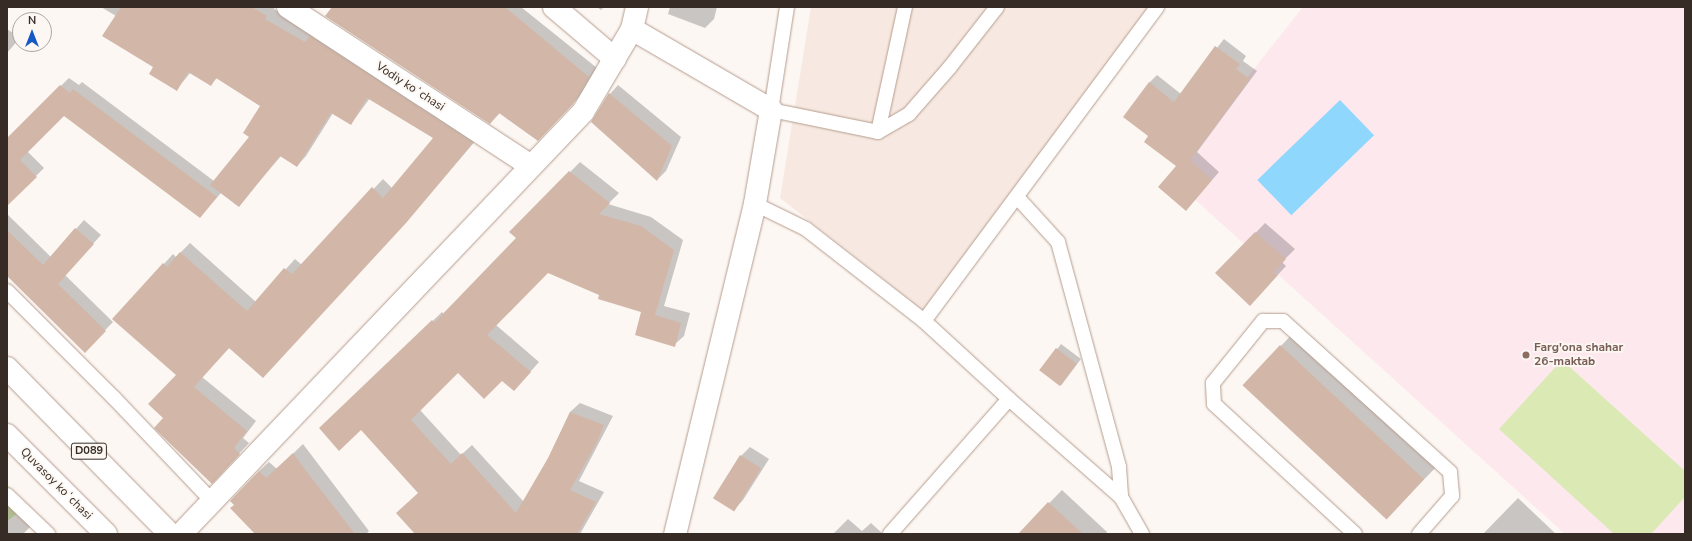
<!DOCTYPE html>
<html>
<head>
<meta charset="utf-8">
<style>
	body { margin:0 }
	#map { position:relative; width:1692px; height:541px; overflow:hidden; background:#fcf7f3; font-family:"Nunito Sans",sans-serif }
	div>[style] { position:absolute }
	[style*='--x'] { left:calc(var(--x)*1px); top:calc(var(--y)*1px); width:calc(var(--w)*1px); rotate:calc(var(--a)*1deg) }
	.built>* { inset:0; background:#f7e9e1 }
	.education>* { inset:0; background:#fde8ee }
	.green>* { inset:0; background:#dbeab5 }
	.water>* { inset:0; background:#90d7fd; transform-origin:0 0 }
	.shadow>* { inset:0; background:#0003; transform-origin:0 0 }
	.building>* { inset:0; background:#d2b7a8; transform-origin:0 0 }
	.roads { filter:drop-shadow(0 0 1px #b69c8d) drop-shadow(0 0 1px #b69c8d) }
	.lane>* { height:14px; margin:-7px; padding:0 7px; transform-origin:7px; border-radius:7px; background:#fff }
	.street>* { height:22px; margin:-11px; padding:0 11px; transform-origin:11px; border-radius:11px; background:#fff }
	.primary>* { height:22px; margin:-11px; padding:0 11px; transform-origin:11px; border-radius:11px; background:#fff }
	.dots>* { width:11px; height:11px; translate:-50% -50%; box-sizing:border-box; border:2px solid #fcf7f3; border-radius:50% }
	span { translate:-50% -50%; white-space:nowrap; text-align:center; line-height:1.15; -webkit-text-stroke:3.5px #fcf7f3; paint-order:stroke }
	.shield-label span { padding:1px 3px; background:#fcf7f3; border:1px solid; border-radius:3px; -webkit-text-stroke-width:0 }
	.shield-label { font-size:11px; color:#362b25; font-weight:700 }
	.street-label { font-size:12px; color:#362b25 }
	.education-label { font-size:12px; color:#785e54; font-weight:700 }
	.left { translate:0 -50%; text-align:left }
	.frame { position:absolute; inset:0; border:8px solid #362b25; pointer-events:none }
	.north { position:absolute; left:12px; top:12px; width:40px; height:40px; box-sizing:border-box; background:#fcf7f3; border:1px solid #ada5a1; border-radius:50%; rotate:0deg; font-size:11px; font-weight:700; line-height:16px; text-align:center; color:#362b25 }
	.north::after { content:''; display:block; margin:auto; width:14px; height:18px; background:#1759c4; clip-path:polygon(50% 0,100% 100%,50% 72%,0 100%) }
</style>
</head>
<body>
<div id="map">
	<div class="built">
		<i style="clip-path:polygon(811px 7px,1149px 7px,924px 311px,780px 198px)"></i>
	</div>
	<div class="education">
		<i style="clip-path:polygon(1303px 7px,1685px 7px,1685px 534px,1565px 534px,1169px 176px)"></i>
	</div>
	<div class="green">
		<i style="clip-path:polygon(1562px 360px,1685px 471px,1685px 497px,1651px 534px,1614px 534px,1499px 429px)"></i>
		<i style="clip-path:polygon(7px 485px,28px 506px,7px 521px)"></i>
	</div>
	<div class="water">
		<i style="left:1340px;top:100px;width:49px;height:115px;rotate:46deg"></i>
	</div>
	<div class="shadow">
		<i style="clip-path:polygon(101px 7px,275px 7px,274px 9px,482px 133px,415px 212px,272px 367px,230px 347px,202px 377px,256px 421px,243px 438px,249px 443px,221px 473px,165px 418px,177px 375px,114px 319px,173px 254px,176px 257px,190px 243px,256px 302px,295px 259px,302px 265px,383px 179px,392px 188px,434px 138px,370px 98px,351px 124px,333px 113px,306px 156px,297px 166px,281px 156px,238px 206px,221px 193px,200px 217px,64px 114px,27px 151px,44px 168px,7px 205px,7px 139px,69px 78px,79px 85px,82px 82px,214px 181px,250px 136px,261px 106px,217px 78px,211px 84px,191px 72px,177px 89px,154px 66px,116px 16px)"></i>
		<i style="clip-path:polygon(334px 7px,521px 7px,597px 68px,581px 95px,546px 131px,500px 113px,490px 123px)"></i>
		<i style="clip-path:polygon(597px 7px,604px 7px,601px 10px)"></i>
		<i style="clip-path:polygon(670px 7px,717px 7px,714px 19px,705px 28px,668px 14px)"></i>
		<i style="clip-path:polygon(7px 29px,20px 38px,7px 53px)"></i>
		<i style="clip-path:polygon(1224px 39px,1246px 56px,1243px 61px,1257px 71px,1197px 152px,1219px 172px,1193px 202px,1177px 166px,1149px 136px,1149px 83px,1157px 75px,1181px 94px)"></i>
		<i style="clip-path:polygon(618px 85px,681px 137px,666px 171px,657px 180px,610px 94px)"></i>
		<i style="clip-path:polygon(580px 162px,619px 193px,608px 204px,651px 217px,683px 240px,664px 306px,690px 313px,684px 336px,674px 345px,643px 311px,547px 272px,496px 325px,539px 362px,523px 380px,502px 380px,458px 372px,420px 410px,461px 455px,472px 445px,524px 502px,549px 458px,570px 412px,580px 403px,613px 416px,579px 481px,604px 492px,580px 534px,417px 534px,419px 492px,361px 429px,330px 419px,442px 312px,444px 314px,517px 238px,511px 232px)"></i>
		<i style="clip-path:polygon(7px 214px,51px 257px,84px 220px,101px 235px,65px 275px,113px 322px,85px 351px,7px 275px)"></i>
		<i style="clip-path:polygon(1265px 223px,1295px 249px,1282px 262px,1286px 266px,1259px 295px,1217px 273px)"></i>
		<i style="clip-path:polygon(1298px 328px,1442px 461px,1404px 500px,1244px 385px)"></i>
		<i style="left:1061px;top:344px;width:25px;height:33px;rotate:37deg"></i>
		<i style="clip-path:polygon(303px 444px,369px 531px,366px 534px,257px 534px,259px 471px,269px 462px,277px 469px)"></i>
		<i style="clip-path:polygon(750px 447px,769px 459px,743px 500px,734px 510px,741px 456px)"></i>
		<i style="clip-path:polygon(1062px 490px,1107px 532px,1106px 534px,1019px 534px)"></i>
		<i style="clip-path:polygon(7px 493px,32px 525px,23px 534px,7px 534px)"></i>
		<i style="clip-path:polygon(1518px 498px,1556px 534px,1483px 534px)"></i>
		<i style="clip-path:polygon(848px 519px,862px 531px,871px 523px,883px 534px,833px 534px)"></i>
	</div>
	<div class="building">
		<i style="clip-path:polygon(121px 7px,252px 7px,267px 16px,265px 19px,305px 42px,310px 36px,473px 143px,406px 223px,263px 378px,229px 348px,194px 387px,247px 431px,234px 448px,240px 454px,212px 484px,154px 428px,163px 418px,148px 404px,176px 375px,112px 319px,163px 263px,167px 267px,180px 252px,247px 311px,284px 268px,292px 274px,372px 187px,383px 198px,433px 138px,367px 98px,351px 125px,331px 113px,297px 167px,280px 156px,239px 207px,210px 185px,249px 137px,243px 133px,260px 106px,216px 78px,211px 86px,188px 72px,177px 91px,149px 74px,153px 67px,102px 36px)"></i>
		<i style="clip-path:polygon(332px 7px,505px 7px,589px 77px,573px 104px,538px 141px,499px 113px,490px 124px,325px 16px)"></i>
		<i style="clip-path:polygon(1215px 46px,1240px 64px,1236px 69px,1250px 79px,1190px 160px,1212px 180px,1186px 211px,1158px 187px,1176px 166px,1144px 142px,1148px 136px,1123px 117px,1149px 82px,1174px 102px)"></i>
		<i style="clip-path:polygon(60px 85px,70px 93px,73px 89px,217px 197px,200px 218px,64px 116px,20px 160px,37px 177px,7px 206px,7px 138px)"></i>
		<i style="clip-path:polygon(609px 93px,672px 146px,657px 181px,591px 122px)"></i>
		<i style="clip-path:polygon(569px 171px,610px 203px,599px 214px,641px 226px,674px 250px,655px 315px,681px 323px,675px 347px,635px 335px,641px 312px,598px 299px,599px 295px,548px 273px,487px 335px,531px 372px,514px 391px,502px 381px,484px 399px,458px 373px,411px 420px,451px 464px,462px 453px,516px 513px,548px 458px,570px 412px,604px 425px,596px 444px,570px 490px,596px 502px,577px 534px,415px 534px,396px 513px,418px 493px,361px 430px,339px 451px,319px 428px,432px 320px,434px 323px,516px 238px,509px 232px)"></i>
		<i style="clip-path:polygon(75px 228px,94px 244px,58px 284px,106px 331px,85px 353px,7px 276px,7px 230px,43px 265px)"></i>
		<i style="clip-path:polygon(1255px 232px,1286px 259px,1274px 272px,1278px 275px,1250px 306px,1215px 273px)"></i>
		<i style="left:1280px;top:345px;width:197px;height:55px;rotate:43deg"></i>
		<i style="left:1056px;top:348px;width:26px;height:28px;rotate:37deg"></i>
		<i style="clip-path:polygon(293px 453px,307px 472px,355px 534px,255px 534px,230px 508px,234px 505px,230px 501px,259px 471px,266px 478px)"></i>
		<i style="left:740px;top:455px;width:25px;height:51px;rotate:32deg"></i>
		<i style="clip-path:polygon(1048px 502px,1083px 534px,1018px 534px)"></i>
	</div>
	<div class="roads">
		<div class="lane">
			<i style="--x:787;--y:7;--w:104;--a:98.8"></i>
			<i style="--x:771;--y:110;--w:109;--a:11.6"></i>
			<i style="--x:878;--y:132;--w:36;--a:-30"></i>
			<i style="--x:909;--y:114;--w:62;--a:-48.9"></i>
			<i style="--x:950;--y:67;--w:76;--a:-51.9"></i>
			<i style="--x:878;--y:132;--w:128;--a:-77.8"></i>
			<i style="--x:1017;--y:197;--w:61;--a:47.7"></i>
			<i style="--x:1058;--y:242;--w:233;--a:74.8"></i>
			<i style="--x:1119;--y:467;--w:30;--a:86"></i>
			<i style="--x:755;--y:204;--w:57;--a:26.1"></i>
			<i style="--x:806;--y:229;--w:150;--a:37.9"></i>
			<i style="--x:924;--y:321;--w:115;--a:42.5"></i>
			<i style="--x:1009;--y:399;--w:149;--a:41.2"></i>
			<i style="--x:1121;--y:497;--w:43;--a:60.4"></i>
			<i style="--x:7;--y:291;--w:151;--a:45"></i>
			<i style="--x:114;--y:398;--w:144;--a:46.4"></i>
			<i style="--x:924;--y:321;--w:391;--a:-53.4"></i>
			<i style="--x:7;--y:495;--w:57;--a:43.6"></i>
			<i style="--x:890;--y:534;--w:180;--a:-48.6"></i>
			<i style="--x:1355;--y:534;--w:192;--a:-137.3"></i>
			<i style="--x:1214;--y:404;--w:21;--a:-93"></i>
			<i style="--x:1213;--y:383;--w:80;--a:-51.1"></i>
			<i style="--x:1263;--y:321;--w:20;--a:0"></i>
			<i style="--x:1283;--y:321;--w:225;--a:42.1"></i>
			<i style="--x:1450;--y:472;--w:24;--a:85"></i>
			<i style="--x:1452;--y:496;--w:50;--a:131"></i>
		</div>
		<div class="street">
			<i style="--x:288;--y:7;--w:290;--a:33.2"></i>
			<i style="--x:554;--y:7;--w:80;--a:40.4"></i>
			<i style="--x:632;--y:29;--w:23;--a:-77"></i>
			<i style="--x:181;--y:534;--w:583;--a:-46.39"></i>
			<i style="--x:583;--y:112;--w:96;--a:-59.4"></i>
			<i style="--x:632;--y:29;--w:161;--a:30.2"></i>
			<i style="--x:771;--y:110;--w:95;--a:99.7"></i>
			<i style="--x:755;--y:204;--w:340;--a:103.6"></i>
		</div>
		<div class="primary">
			<i style="--x:7;--y:368;--w:233;--a:45.5"></i>
			<i style="--x:7;--y:435;--w:140;--a:45"></i>
		</div>
	</div>
	<div class="dots">
		<i style="left:1526px;top:355px;background:#8d6e63"></i>
	</div>
	<div class="shield-label">
		<span style="left:89px;top:451px">D089</span>
	</div>
	<div class="street-label">
		<span style="left:410px;top:87px;rotate:33deg">Vodiy koʻchasi</span>
		<span style="left:56px;top:484px;rotate:45deg">Quvasoy koʻchasi</span>
	</div>
	<div class="education-label">
		<span class="left" style="left:1534px;top:355px">Farg'ona shahar<br>26-maktab</span>
	</div>
	<div class="frame"></div>
	<div class="north">N</div>
</div>
</body>
</html>
